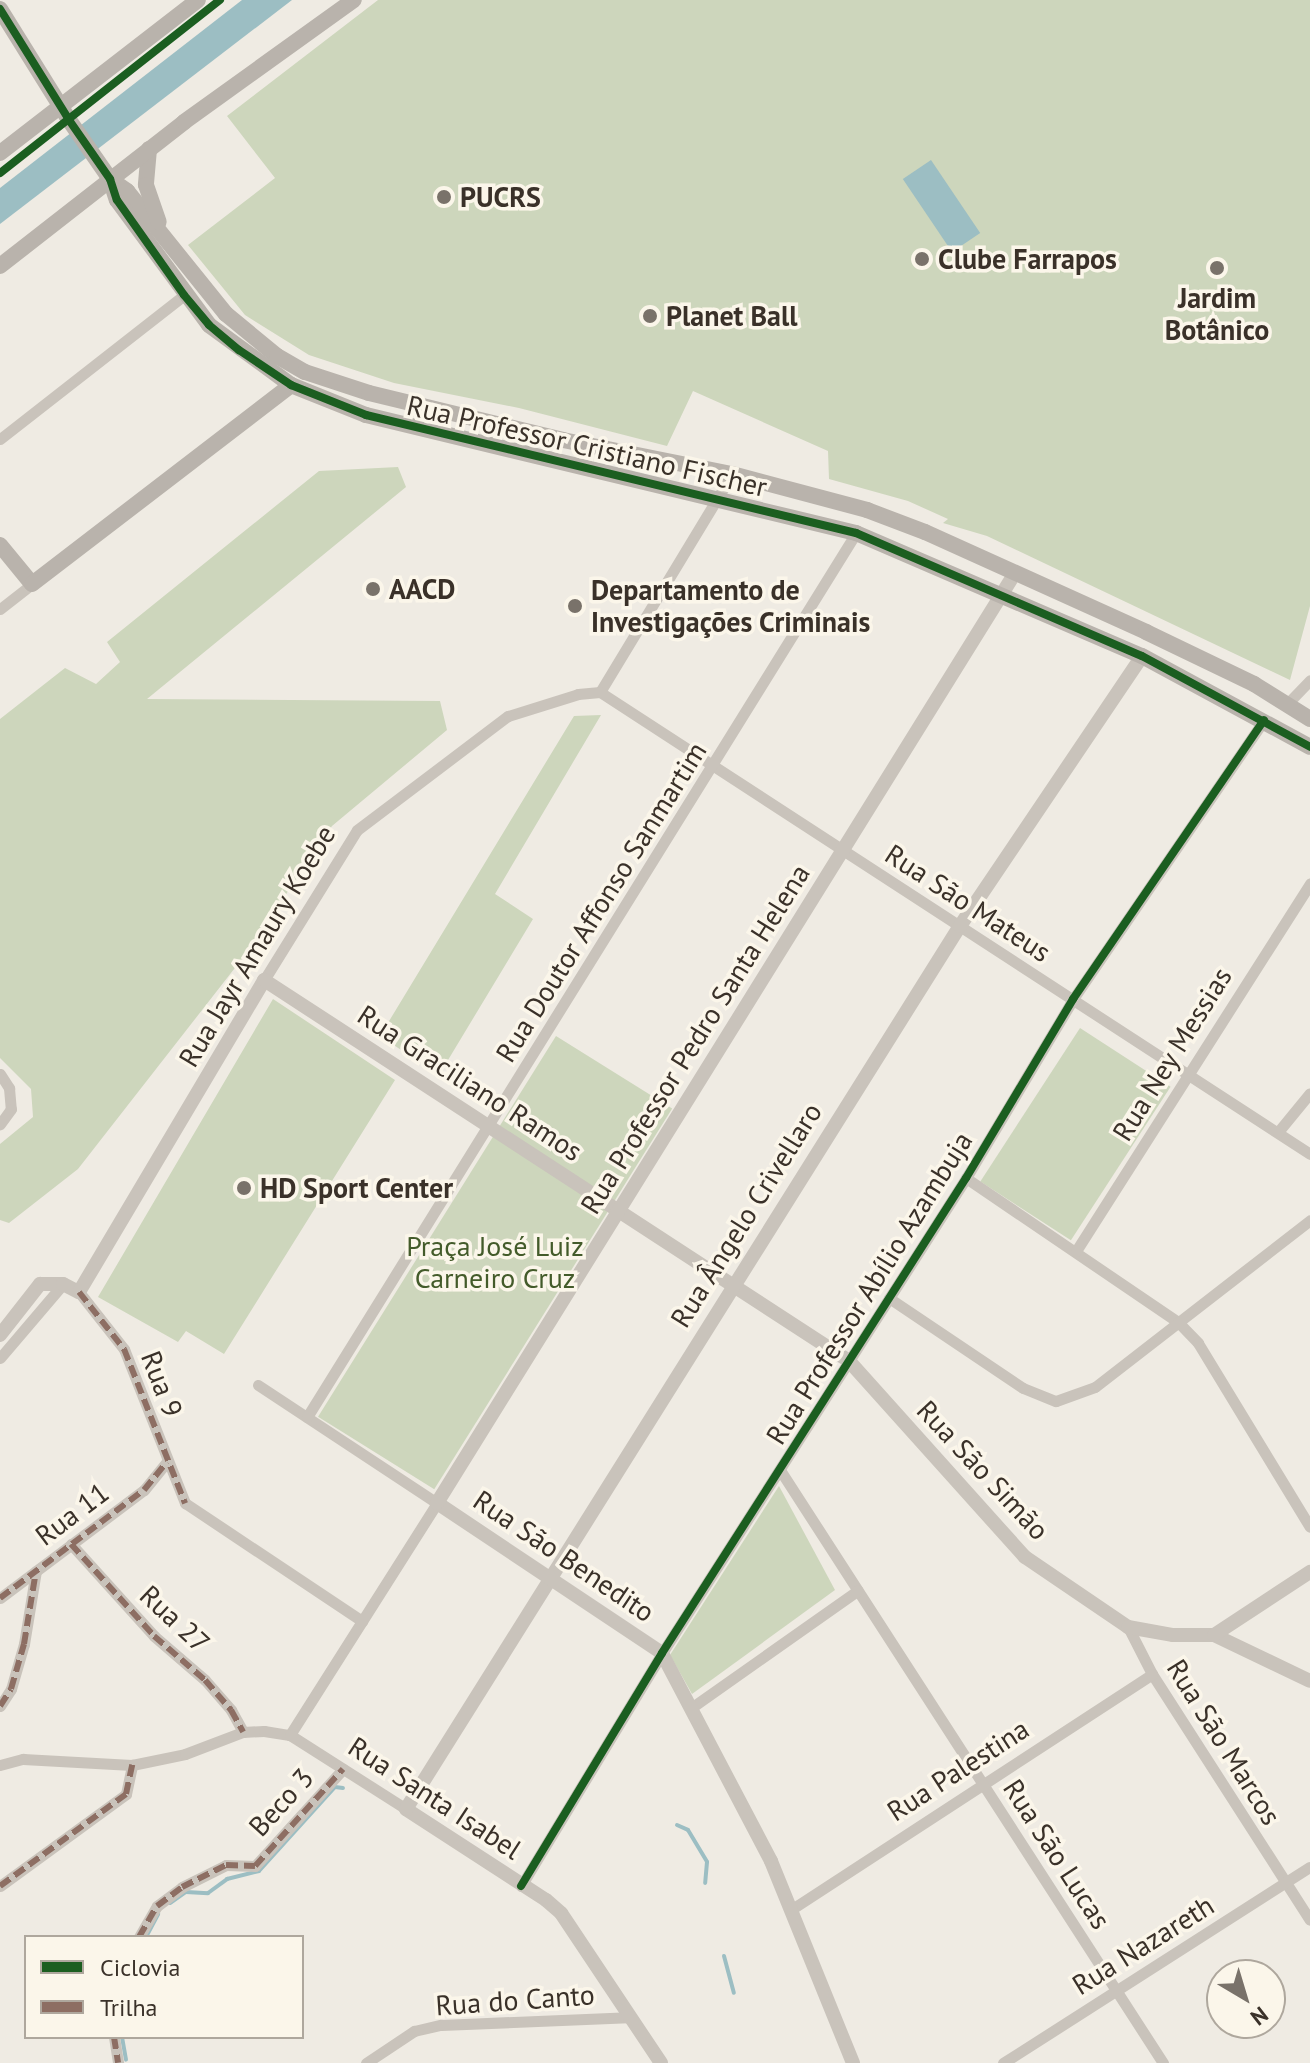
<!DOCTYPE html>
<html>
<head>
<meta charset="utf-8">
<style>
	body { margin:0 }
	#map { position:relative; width:1310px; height:2063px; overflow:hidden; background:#efebe3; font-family:"PT Sans",sans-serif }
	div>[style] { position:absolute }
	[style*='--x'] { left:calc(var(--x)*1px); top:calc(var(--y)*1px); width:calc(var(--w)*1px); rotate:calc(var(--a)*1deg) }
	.green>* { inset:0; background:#cdd6bc; transform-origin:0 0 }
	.water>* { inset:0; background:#9cbec3; transform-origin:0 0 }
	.stream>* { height:4px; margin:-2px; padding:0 2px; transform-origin:2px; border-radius:2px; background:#9cbec3 }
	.minor>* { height:11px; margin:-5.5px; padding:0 5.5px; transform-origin:5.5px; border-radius:5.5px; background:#c9c3bb }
	.tertiary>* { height:14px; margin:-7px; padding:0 7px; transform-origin:7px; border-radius:7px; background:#c9c3bb }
	.secondary>* { height:16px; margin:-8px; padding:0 8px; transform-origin:8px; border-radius:8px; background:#b9b3ac }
	.quiet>* { height:6px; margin-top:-3px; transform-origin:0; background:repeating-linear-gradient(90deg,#8d6e63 0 12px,transparent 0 18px) }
	.cycleway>* { height:8px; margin:-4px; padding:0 4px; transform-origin:4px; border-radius:4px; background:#1b5e20 }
	.dots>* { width:22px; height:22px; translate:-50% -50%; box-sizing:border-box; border:4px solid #fbf6ea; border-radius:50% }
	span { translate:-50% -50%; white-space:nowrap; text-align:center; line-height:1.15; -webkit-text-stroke:7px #fbf6ea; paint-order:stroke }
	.poi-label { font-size:28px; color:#3a3129; font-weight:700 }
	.left { translate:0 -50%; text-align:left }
	.street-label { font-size:28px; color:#3a3129 }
	.park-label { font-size:28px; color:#435b2a }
	.legend { position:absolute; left:24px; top:1935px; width:280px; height:104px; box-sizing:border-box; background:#fbf6ea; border:2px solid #aea79d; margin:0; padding:10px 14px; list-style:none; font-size:24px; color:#3a3129 }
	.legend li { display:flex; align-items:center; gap:16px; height:40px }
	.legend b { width:40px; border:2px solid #aea79d }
	.north { position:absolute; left:1206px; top:1959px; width:80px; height:80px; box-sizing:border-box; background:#fbf6ea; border:2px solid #aea79d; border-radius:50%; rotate:142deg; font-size:22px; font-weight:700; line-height:32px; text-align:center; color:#3a3129 }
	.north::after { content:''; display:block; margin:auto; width:28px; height:36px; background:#79726a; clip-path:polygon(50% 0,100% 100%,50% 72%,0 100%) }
</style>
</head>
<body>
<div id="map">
	<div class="green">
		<i style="clip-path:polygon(378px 0,1310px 0,1310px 606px,1290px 680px,987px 536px,943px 523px,948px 519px,908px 501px,829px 479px,828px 451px,693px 391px,667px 446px,519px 408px,394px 383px,309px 355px,245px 315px,188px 245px,275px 178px,227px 116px)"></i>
		<i style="clip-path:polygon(398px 467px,406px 487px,147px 699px,440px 701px,447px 730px,332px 826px,245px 955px,78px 1169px,9px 1223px,0 1220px,0 1144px,33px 1117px,31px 1089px,0 1058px,0 719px,65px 668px,96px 684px,120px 662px,107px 642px,319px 471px)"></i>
		<i style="clip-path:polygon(601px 715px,495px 894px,533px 919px,439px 1075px,380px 1036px,574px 716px)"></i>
		<i style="clip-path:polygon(273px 999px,395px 1080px,224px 1354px,186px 1331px,178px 1342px,98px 1297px)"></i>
		<i style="left:1080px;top:1028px;width:108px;height:183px;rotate:33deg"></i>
		<i style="left:556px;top:1036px;width:137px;height:449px;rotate:32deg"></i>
		<i style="clip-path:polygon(779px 1486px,835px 1590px,692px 1694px,670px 1655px)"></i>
	</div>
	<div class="water">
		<i style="clip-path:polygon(242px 0,292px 0,0 224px,0 188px)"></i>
		<i style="left:931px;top:160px;width:88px;height:34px;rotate:56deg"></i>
	</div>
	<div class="stream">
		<i style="--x:677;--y:1825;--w:12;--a:24"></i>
		<i style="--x:688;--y:1830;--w:37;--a:59"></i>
		<i style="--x:707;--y:1862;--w:21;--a:95"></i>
		<i style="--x:170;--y:1903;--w:19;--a:-35"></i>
		<i style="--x:186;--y:1892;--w:22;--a:3"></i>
		<i style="--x:208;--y:1893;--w:24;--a:-36"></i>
		<i style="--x:227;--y:1879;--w:33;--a:-14"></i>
		<i style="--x:259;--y:1871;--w:113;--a:-47.9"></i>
		<i style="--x:335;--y:1787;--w:8;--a:7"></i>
		<i style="--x:146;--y:1937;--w:26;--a:-62"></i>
		<i style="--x:724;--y:1956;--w:38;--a:75"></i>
		<i style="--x:122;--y:2037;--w:23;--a:80"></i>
	</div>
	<div class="minor">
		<i style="--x:0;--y:439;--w:234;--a:-38"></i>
		<i style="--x:0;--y:609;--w:41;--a:-38"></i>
		<i style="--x:600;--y:692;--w:847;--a:33.05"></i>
		<i style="--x:600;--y:692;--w:255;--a:-58.8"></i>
		<i style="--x:1287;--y:704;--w:33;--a:-46"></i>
		<i style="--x:264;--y:980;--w:176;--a:-58.2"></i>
		<i style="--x:357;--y:830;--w:189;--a:-37.1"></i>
		<i style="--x:508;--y:716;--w:73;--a:-17.4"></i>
		<i style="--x:578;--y:694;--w:22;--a:-5"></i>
		<i style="--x:0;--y:1074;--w:17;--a:57"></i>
		<i style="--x:9;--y:1088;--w:21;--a:85"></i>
		<i style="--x:11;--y:1109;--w:19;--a:126"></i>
		<i style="--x:1278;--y:1132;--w:50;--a:-50.6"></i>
		<i style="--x:966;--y:1178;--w:256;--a:34.2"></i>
		<i style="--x:1178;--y:1322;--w:29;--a:46"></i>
		<i style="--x:1198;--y:1343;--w:215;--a:58.7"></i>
		<i style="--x:1076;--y:1251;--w:436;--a:-57.5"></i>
		<i style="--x:79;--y:1292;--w:73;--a:51.7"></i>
		<i style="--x:124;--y:1349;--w:166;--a:68.4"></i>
		<i style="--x:185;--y:1503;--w:213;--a:33.7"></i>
		<i style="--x:889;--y:1298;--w:161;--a:33.9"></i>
		<i style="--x:1023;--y:1388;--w:35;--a:22"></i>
		<i style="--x:1056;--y:1401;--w:41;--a:-19.7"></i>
		<i style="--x:1095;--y:1387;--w:272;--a:-37.8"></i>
		<i style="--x:0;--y:1358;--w:97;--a:-49.6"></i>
		<i style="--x:258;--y:1385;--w:214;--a:33.4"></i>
		<i style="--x:437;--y:1503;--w:275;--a:122.4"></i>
		<i style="--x:307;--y:1417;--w:1041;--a:-58.16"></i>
		<i style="--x:780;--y:1470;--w:706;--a:57.14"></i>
		<i style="--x:71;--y:1544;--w:124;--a:47.9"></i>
		<i style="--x:154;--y:1636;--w:67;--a:40.8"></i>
		<i style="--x:205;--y:1680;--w:40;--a:49"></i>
		<i style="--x:231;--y:1710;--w:25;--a:61"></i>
		<i style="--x:0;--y:1598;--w:180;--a:-36.9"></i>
		<i style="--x:144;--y:1490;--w:36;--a:-51"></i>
		<i style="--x:1128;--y:1627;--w:53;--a:62.9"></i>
		<i style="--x:1152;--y:1674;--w:292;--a:57.3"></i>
		<i style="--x:0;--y:1706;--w:20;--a:-57"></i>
		<i style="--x:11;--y:1689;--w:47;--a:-73.9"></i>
		<i style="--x:24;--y:1644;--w:74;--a:-80.7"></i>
		<i style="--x:691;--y:1708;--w:204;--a:-35.2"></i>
		<i style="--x:0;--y:1765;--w:24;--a:-15"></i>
		<i style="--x:23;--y:1759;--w:109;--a:3.2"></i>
		<i style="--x:132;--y:1765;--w:54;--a:-11.7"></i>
		<i style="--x:185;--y:1754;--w:62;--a:-20.8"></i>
		<i style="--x:243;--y:1732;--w:21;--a:-3"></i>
		<i style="--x:264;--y:1731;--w:26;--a:9"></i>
		<i style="--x:290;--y:1735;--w:138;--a:32.5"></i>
		<i style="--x:0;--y:1886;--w:156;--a:-36.1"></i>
		<i style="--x:126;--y:1794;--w:30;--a:-78"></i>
		<i style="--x:521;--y:1886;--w:272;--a:-58.8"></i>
		<i style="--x:662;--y:1653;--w:564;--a:-57.38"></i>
		<i style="--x:966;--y:1178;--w:209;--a:-59.1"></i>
		<i style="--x:1073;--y:999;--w:338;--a:-55.6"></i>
		<i style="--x:792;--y:1909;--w:430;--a:-33.1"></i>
		<i style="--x:139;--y:1937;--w:36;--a:-60"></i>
		<i style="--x:157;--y:1906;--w:31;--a:-37"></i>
		<i style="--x:182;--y:1887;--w:49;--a:-26.6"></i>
		<i style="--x:226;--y:1865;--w:29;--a:2"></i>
		<i style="--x:255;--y:1866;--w:131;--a:-47.8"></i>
		<i style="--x:114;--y:2037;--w:26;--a:81"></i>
		<i style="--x:366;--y:2063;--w:58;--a:-33.7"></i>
		<i style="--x:414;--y:2031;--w:28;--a:-13"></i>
		<i style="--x:441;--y:2025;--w:187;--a:-2.4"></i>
		<i style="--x:1003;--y:2063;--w:364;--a:-32.6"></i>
	</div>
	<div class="tertiary">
		<i style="--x:0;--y:1335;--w:65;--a:-51.9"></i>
		<i style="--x:40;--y:1284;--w:23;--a:0"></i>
		<i style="--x:63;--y:1284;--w:18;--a:27"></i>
		<i style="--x:79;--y:1292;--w:363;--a:-59.3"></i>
		<i style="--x:264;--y:980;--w:698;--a:33.08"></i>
		<i style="--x:849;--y:1361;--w:263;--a:48.1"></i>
		<i style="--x:1025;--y:1557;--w:125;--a:34.2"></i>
		<i style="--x:1128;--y:1627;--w:46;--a:10.1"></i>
		<i style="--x:1173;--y:1635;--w:41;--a:0"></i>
		<i style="--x:1214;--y:1635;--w:106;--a:25.6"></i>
		<i style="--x:1214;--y:1635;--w:115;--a:-33.3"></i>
		<i style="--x:661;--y:2063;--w:180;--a:-123.7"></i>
		<i style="--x:561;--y:1913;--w:20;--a:-139"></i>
		<i style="--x:546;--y:1900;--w:167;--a:-147"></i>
		<i style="--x:406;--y:1809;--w:1042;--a:-57.9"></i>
		<i style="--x:960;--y:926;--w:326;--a:-56"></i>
		<i style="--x:853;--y:2063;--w:218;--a:-112.1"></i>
		<i style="--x:771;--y:1861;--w:235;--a:-117.7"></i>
		<i style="--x:662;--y:1653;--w:270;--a:-146.3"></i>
		<i style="--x:437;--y:1503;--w:1095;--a:-58.14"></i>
	</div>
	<div class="secondary">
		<i style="--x:0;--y:9;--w:131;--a:58.1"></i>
		<i style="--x:69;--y:120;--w:72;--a:55.2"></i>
		<i style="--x:110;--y:179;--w:21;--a:35"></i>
		<i style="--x:127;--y:191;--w:158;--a:51.2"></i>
		<i style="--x:226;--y:314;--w:66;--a:39.5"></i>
		<i style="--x:277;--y:356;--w:32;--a:30"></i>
		<i style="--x:305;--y:372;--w:67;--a:18.2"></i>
		<i style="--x:369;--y:393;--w:200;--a:13.6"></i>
		<i style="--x:563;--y:440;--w:172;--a:11.4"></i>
		<i style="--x:732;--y:474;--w:140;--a:14.9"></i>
		<i style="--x:867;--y:510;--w:62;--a:20.8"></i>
		<i style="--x:925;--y:532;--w:243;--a:24.3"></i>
		<i style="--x:1146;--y:632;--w:120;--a:25.7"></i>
		<i style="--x:1254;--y:684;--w:66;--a:32"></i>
		<i style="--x:149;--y:149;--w:36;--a:95"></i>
		<i style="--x:146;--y:185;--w:39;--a:71"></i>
		<i style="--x:0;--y:153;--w:250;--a:-37.7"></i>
		<i style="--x:110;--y:179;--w:22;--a:72"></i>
		<i style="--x:117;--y:200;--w:155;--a:53.6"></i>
		<i style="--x:209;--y:325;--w:102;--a:36.2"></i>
		<i style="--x:291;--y:385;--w:81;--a:21.8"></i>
		<i style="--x:366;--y:415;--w:504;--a:13.54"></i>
		<i style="--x:856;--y:533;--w:311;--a:23.3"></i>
		<i style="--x:1142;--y:656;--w:191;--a:28.4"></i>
		<i style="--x:0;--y:266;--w:234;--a:-38"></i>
		<i style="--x:184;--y:122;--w:209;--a:-35.7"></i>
		<i style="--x:0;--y:545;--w:50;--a:50.6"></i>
		<i style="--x:32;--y:584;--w:327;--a:-37.5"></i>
	</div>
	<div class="quiet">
		<i style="--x:79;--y:1292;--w:73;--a:51.7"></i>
		<i style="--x:124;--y:1349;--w:166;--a:68.4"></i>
		<i style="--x:71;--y:1544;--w:124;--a:47.9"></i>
		<i style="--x:154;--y:1636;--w:67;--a:40.8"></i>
		<i style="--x:205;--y:1680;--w:40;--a:49"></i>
		<i style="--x:231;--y:1710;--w:25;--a:61"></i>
		<i style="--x:0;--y:1598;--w:180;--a:-36.9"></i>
		<i style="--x:144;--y:1490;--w:36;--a:-51"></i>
		<i style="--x:0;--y:1706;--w:20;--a:-57"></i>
		<i style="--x:11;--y:1689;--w:47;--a:-73.9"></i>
		<i style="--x:24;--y:1644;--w:74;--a:-80.7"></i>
		<i style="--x:0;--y:1886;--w:156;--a:-36.1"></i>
		<i style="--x:126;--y:1794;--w:30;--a:-78"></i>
		<i style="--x:139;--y:1937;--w:36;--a:-60"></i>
		<i style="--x:157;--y:1906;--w:31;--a:-37"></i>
		<i style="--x:182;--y:1887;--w:49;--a:-26.6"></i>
		<i style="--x:226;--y:1865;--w:29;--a:2"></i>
		<i style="--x:255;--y:1866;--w:131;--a:-47.8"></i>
		<i style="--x:114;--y:2037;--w:26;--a:81"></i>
	</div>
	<div class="cycleway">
		<i style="--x:0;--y:9;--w:131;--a:58.1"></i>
		<i style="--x:69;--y:120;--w:72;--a:55.2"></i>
		<i style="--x:110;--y:179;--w:22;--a:72"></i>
		<i style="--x:117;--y:200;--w:116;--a:54.8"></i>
		<i style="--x:184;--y:295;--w:39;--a:50"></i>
		<i style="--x:209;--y:325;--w:39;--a:40"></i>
		<i style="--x:239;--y:350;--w:63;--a:33.9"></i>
		<i style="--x:291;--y:385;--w:81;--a:21.8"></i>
		<i style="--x:366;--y:415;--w:504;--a:13.54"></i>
		<i style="--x:856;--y:533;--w:311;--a:23.3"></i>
		<i style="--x:1142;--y:656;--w:191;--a:28.4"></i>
		<i style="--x:0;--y:173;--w:280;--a:-38.2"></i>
		<i style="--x:521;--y:1886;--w:272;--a:-58.8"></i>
		<i style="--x:662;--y:1653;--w:564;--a:-57.38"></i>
		<i style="--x:966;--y:1178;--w:209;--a:-59.1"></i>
		<i style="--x:1073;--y:999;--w:338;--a:-55.6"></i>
	</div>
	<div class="dots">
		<i style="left:444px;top:197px;background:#79726a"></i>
		<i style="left:922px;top:259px;background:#79726a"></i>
		<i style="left:1217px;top:268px;background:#79726a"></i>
		<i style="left:650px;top:316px;background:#79726a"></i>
		<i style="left:373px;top:589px;background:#79726a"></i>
		<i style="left:575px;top:606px;background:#79726a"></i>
		<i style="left:244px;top:1188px;background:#79726a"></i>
	</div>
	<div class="poi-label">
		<span class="left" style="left:460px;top:197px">PUCRS</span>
		<span class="left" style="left:938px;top:259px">Clube Farrapos</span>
		<span style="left:1217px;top:314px">Jardim<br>Botânico</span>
		<span class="left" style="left:666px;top:316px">Planet Ball</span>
		<span class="left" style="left:389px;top:589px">AACD</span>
		<span class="left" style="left:591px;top:606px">Departamento de<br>Investigações Criminais</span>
		<span class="left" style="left:260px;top:1188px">HD Sport Center</span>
	</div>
	<div class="street-label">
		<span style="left:587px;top:446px;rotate:13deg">Rua Professor Cristiano Fischer</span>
		<span style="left:601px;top:902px;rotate:-58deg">Rua Doutor Affonso Sanmartim</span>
		<span style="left:968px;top:903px;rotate:33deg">Rua São Mateus</span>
		<span style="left:257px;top:946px;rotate:-59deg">Rua Jayr Amaury Koebe</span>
		<span style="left:695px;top:1039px;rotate:-58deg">Rua Professor Pedro Santa Helena</span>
		<span style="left:1172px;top:1054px;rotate:-58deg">Rua Ney Messias</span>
		<span style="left:470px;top:1083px;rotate:33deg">Rua Graciliano Ramos</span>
		<span style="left:746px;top:1215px;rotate:-58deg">Rua Ângelo Crivellaro</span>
		<span style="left:869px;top:1288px;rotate:-58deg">Rua Professor Abílio Azambuja</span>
		<span style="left:162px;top:1384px;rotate:69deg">Rua 9</span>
		<span style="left:983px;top:1470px;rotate:47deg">Rua São Simão</span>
		<span style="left:72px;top:1514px;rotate:-37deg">Rua 11</span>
		<span style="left:564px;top:1556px;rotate:34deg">Rua São Benedito</span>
		<span style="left:175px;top:1619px;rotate:43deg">Rua 27</span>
		<span style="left:1224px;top:1742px;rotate:58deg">Rua São Marcos</span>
		<span style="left:958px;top:1770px;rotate:-33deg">Rua Palestina</span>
		<span style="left:435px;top:1798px;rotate:33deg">Rua Santa Isabel</span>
		<span style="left:281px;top:1802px;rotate:-48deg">Beco 3</span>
		<span style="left:1057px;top:1854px;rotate:57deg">Rua São Lucas</span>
		<span style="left:1143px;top:1945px;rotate:-32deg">Rua Nazareth</span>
		<span style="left:515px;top:2000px;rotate:-4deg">Rua do Canto</span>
	</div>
	<div class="park-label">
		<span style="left:495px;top:1262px">Praça José Luiz<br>Carneiro Cruz</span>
	</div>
	<ul class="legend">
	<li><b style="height:10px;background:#1b5e20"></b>Ciclovia</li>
	<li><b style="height:10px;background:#8d6e63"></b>Trilha</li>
	</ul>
	<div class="north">N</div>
</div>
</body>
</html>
